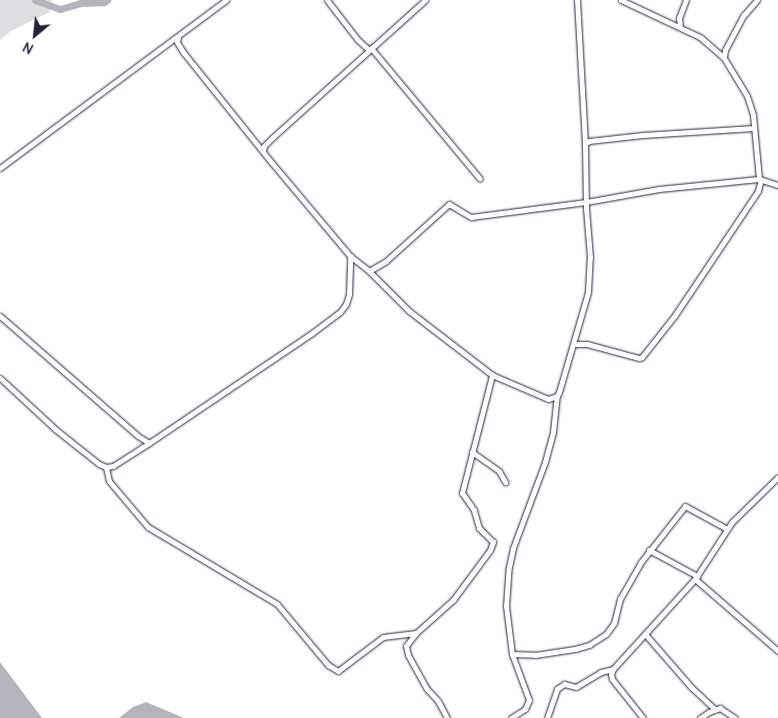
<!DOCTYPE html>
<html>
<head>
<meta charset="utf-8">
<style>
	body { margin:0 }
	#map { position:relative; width:778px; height:718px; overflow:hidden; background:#fff; font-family:Delius,sans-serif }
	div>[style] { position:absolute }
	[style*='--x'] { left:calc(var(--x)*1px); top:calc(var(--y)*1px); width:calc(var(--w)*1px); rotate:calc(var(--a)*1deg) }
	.green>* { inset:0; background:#dfdfe2 }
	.water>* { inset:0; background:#b4b4bc }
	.river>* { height:7px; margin:-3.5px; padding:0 3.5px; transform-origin:3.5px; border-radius:3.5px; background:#b4b4bc }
	.roads { filter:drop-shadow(0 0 1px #22223b) drop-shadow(0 0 1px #22223b) }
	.minor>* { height:5px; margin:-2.5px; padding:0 2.5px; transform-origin:2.5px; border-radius:2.5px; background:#fff }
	span { translate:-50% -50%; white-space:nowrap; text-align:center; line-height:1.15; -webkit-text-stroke:4px #fff; paint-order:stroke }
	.north { position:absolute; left:10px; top:10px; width:50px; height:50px; -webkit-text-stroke:4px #fff; paint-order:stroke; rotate:208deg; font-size:14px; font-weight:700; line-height:20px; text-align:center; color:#22223b }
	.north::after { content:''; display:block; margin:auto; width:18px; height:22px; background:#22223b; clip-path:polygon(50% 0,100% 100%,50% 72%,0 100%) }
</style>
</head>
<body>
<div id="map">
	<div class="green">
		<i style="clip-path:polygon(0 0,52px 0,50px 12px,11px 31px,0 40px)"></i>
	</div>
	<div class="water">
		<i style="clip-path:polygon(0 662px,42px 718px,0 718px)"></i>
		<i style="clip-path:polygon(146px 702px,184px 718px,119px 718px,133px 707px)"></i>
	</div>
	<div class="river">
		<i style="--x:35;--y:0;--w:27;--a:20"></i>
		<i style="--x:60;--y:9;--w:22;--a:-16"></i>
		<i style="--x:81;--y:3;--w:23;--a:-2"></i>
		<i style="--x:104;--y:2;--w:4;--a:-34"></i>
	</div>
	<div class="roads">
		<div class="minor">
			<i style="--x:327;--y:0;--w:49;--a:52.4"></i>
			<i style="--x:357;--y:39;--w:16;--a:43"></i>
			<i style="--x:577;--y:0;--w:144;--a:86.8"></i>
			<i style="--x:621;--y:0;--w:87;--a:25.1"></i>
			<i style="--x:700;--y:37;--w:32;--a:41"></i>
			<i style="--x:724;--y:58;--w:44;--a:58.8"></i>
			<i style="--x:747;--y:96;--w:20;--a:72"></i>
			<i style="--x:753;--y:115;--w:64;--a:84.6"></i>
			<i style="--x:759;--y:179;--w:20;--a:18"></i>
			<i style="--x:680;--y:27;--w:9;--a:-96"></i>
			<i style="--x:679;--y:18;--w:19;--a:-69"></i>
			<i style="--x:178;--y:37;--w:5;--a:101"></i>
			<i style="--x:177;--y:42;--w:12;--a:59"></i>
			<i style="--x:183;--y:52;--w:142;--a:51.3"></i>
			<i style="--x:272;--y:163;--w:121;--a:50"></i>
			<i style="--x:350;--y:256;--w:24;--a:38"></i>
			<i style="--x:369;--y:271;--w:57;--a:45"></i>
			<i style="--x:409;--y:311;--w:105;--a:37.6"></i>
			<i style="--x:492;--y:375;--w:61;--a:23.2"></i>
			<i style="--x:548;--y:399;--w:9;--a:-18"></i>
			<i style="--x:557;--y:396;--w:4;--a:-63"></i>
			<i style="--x:559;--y:392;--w:104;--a:-73.8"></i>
			<i style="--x:588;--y:292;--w:35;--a:-87"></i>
			<i style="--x:590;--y:257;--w:49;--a:-94.7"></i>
			<i style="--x:586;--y:208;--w:64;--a:-90.9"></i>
			<i style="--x:585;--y:144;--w:5;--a:-37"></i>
			<i style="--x:589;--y:141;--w:54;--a:-6.3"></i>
			<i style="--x:643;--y:135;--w:111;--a:-3.6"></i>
			<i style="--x:371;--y:48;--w:170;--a:50.2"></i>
			<i style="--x:724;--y:57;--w:7;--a:-82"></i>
			<i style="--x:725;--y:50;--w:40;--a:-62"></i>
			<i style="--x:744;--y:15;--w:20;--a:-49"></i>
			<i style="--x:263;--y:151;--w:5;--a:-79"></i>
			<i style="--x:264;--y:146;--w:13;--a:-45"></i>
			<i style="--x:273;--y:137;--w:205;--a:-42"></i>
			<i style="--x:0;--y:168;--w:282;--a:-36.6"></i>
			<i style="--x:369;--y:271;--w:20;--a:-30"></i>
			<i style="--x:386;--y:261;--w:85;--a:-42.1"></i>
			<i style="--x:449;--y:204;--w:26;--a:31"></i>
			<i style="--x:471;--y:217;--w:116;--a:-7.4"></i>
			<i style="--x:586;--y:202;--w:74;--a:-10.1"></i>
			<i style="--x:659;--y:189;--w:100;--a:-5.7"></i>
			<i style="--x:0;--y:316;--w:183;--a:41"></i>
			<i style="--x:138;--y:436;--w:13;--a:32"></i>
			<i style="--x:149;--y:443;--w:197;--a:-34"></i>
			<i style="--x:312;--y:333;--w:35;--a:-37"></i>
			<i style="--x:340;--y:312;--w:10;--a:-53"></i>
			<i style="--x:346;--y:304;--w:10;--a:-73"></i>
			<i style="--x:349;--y:294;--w:38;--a:-88"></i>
			<i style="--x:573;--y:344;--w:14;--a:0"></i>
			<i style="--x:587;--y:344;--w:54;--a:15.1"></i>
			<i style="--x:639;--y:358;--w:3;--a:-18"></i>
			<i style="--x:642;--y:357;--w:53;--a:-51.8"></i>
			<i style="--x:675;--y:315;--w:149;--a:-56.2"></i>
			<i style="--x:758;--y:191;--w:12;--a:-76"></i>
			<i style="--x:0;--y:378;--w:75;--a:42.8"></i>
			<i style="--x:55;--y:429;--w:56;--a:38.5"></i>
			<i style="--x:99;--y:464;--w:8;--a:23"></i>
			<i style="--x:106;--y:467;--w:7;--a:-8"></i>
			<i style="--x:113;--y:466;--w:43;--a:-32.6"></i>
			<i style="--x:472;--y:452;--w:33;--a:35"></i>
			<i style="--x:499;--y:471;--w:13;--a:61"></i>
			<i style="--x:106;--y:467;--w:14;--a:78"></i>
			<i style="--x:109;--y:481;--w:60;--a:49.7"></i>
			<i style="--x:148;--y:527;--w:150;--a:30.8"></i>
			<i style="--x:277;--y:604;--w:80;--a:50.1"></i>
			<i style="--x:328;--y:665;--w:12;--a:31"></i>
			<i style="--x:338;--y:671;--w:56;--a:-37.1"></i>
			<i style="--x:383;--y:637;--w:33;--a:-7"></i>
			<i style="--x:416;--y:633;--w:50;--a:-41.7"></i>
			<i style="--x:453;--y:600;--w:62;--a:-53.5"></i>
			<i style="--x:490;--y:550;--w:9;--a:-69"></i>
			<i style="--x:493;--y:542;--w:20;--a:-135"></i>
			<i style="--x:479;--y:528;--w:19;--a:-106"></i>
			<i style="--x:474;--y:510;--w:21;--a:-125"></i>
			<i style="--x:462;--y:493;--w:122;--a:-75.7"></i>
			<i style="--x:649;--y:550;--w:55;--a:28.4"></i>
			<i style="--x:695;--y:579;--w:110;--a:40.9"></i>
			<i style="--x:416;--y:633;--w:16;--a:128"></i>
			<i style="--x:406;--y:646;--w:9;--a:77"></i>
			<i style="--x:408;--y:655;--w:39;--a:61"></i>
			<i style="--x:427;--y:689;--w:16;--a:47"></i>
			<i style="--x:438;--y:701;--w:19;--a:62"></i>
			<i style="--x:645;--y:634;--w:70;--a:49"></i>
			<i style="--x:691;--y:687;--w:33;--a:43"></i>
			<i style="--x:512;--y:654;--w:23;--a:2"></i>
			<i style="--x:535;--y:655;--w:40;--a:-8.5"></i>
			<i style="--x:575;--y:649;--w:15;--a:-16"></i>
			<i style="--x:589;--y:645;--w:20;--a:-33"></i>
			<i style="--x:606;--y:634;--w:14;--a:-54"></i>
			<i style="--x:614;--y:623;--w:25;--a:-76"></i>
			<i style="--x:620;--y:599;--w:43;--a:-60.4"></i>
			<i style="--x:641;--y:562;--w:71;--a:-51.8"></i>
			<i style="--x:685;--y:506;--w:48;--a:28.7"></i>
			<i style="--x:511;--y:718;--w:17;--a:-33"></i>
			<i style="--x:525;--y:709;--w:10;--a:-66"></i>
			<i style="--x:529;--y:700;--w:49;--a:-110.3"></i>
			<i style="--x:512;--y:654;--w:48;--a:-97.1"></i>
			<i style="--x:506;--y:606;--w:39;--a:-86"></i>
			<i style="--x:509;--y:567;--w:19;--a:-78"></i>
			<i style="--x:513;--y:548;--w:92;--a:-69.6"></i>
			<i style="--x:545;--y:462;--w:31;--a:-75"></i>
			<i style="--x:553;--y:432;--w:36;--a:-84"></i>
			<i style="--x:547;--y:718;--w:31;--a:-71"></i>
			<i style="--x:557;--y:689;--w:9;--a:-36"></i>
			<i style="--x:564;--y:684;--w:12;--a:14"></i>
			<i style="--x:576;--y:687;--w:29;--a:-31"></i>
			<i style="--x:601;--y:672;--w:12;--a:-14"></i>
			<i style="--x:643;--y:718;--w:50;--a:-128.5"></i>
			<i style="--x:612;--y:679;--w:5;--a:-101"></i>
			<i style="--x:611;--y:674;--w:5;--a:-68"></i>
			<i style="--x:613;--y:669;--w:122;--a:-47.7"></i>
			<i style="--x:695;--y:579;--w:68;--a:-57"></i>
			<i style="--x:732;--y:522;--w:64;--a:-44.4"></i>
			<i style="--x:700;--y:718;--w:11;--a:-34"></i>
			<i style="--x:709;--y:712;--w:12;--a:-20"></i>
			<i style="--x:720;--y:708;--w:18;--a:34"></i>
		</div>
	</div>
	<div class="north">N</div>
</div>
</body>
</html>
